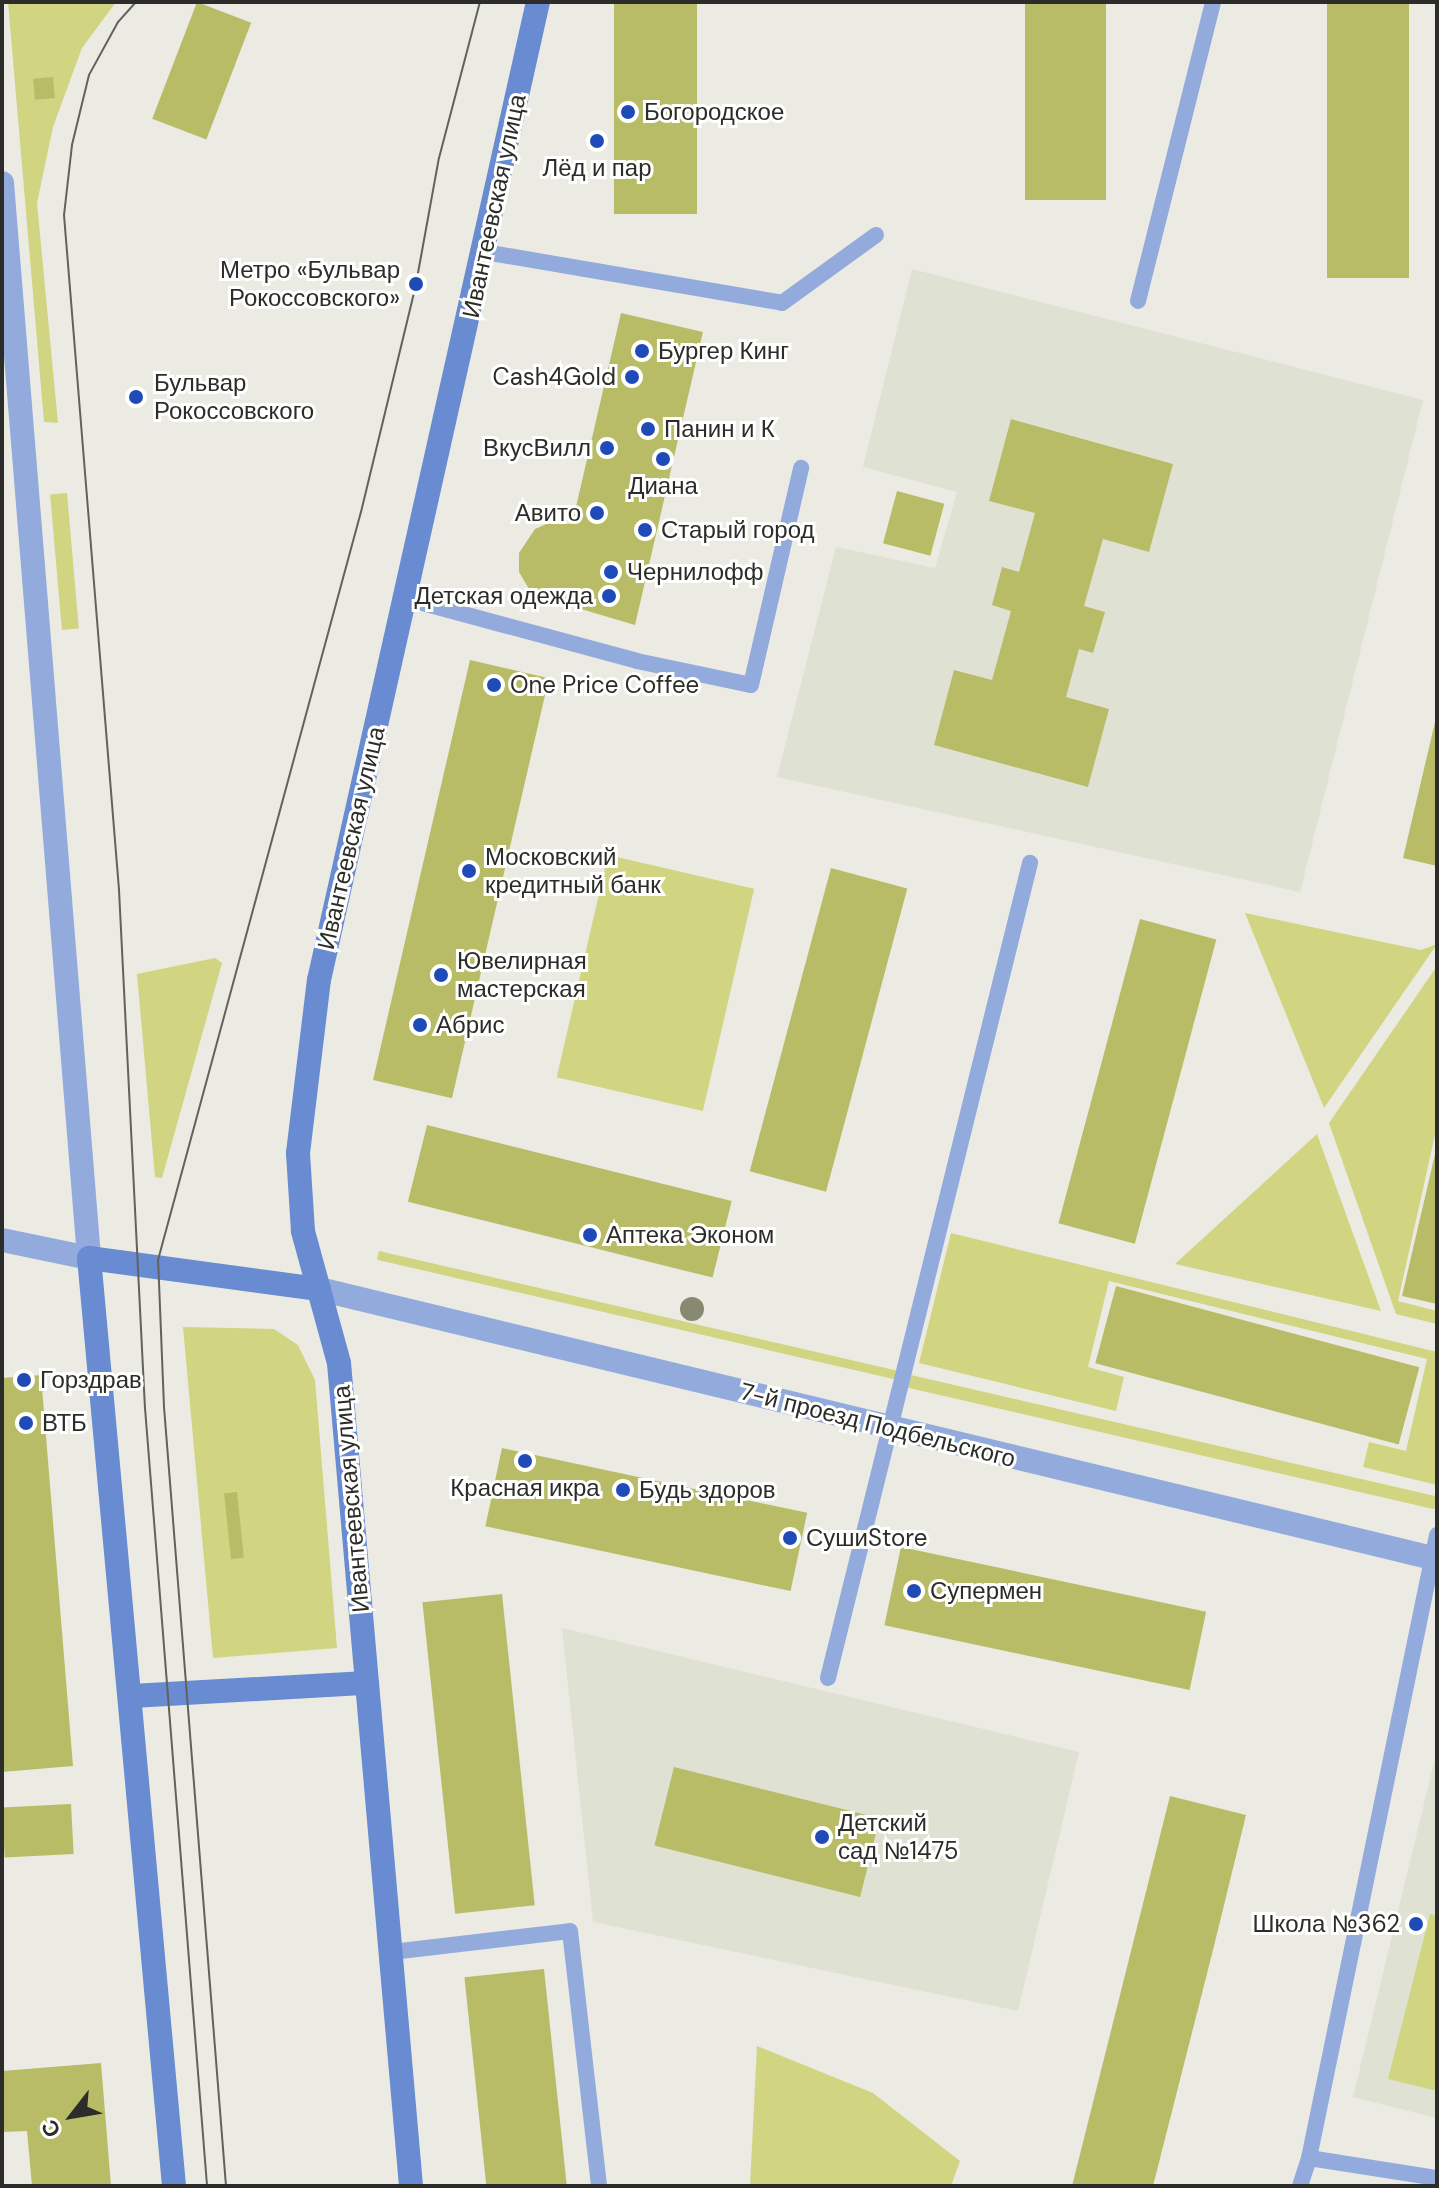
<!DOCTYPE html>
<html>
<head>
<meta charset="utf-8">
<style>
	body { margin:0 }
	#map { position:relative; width:1439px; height:2188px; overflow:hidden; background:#ebebe3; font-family:"DM Sans",sans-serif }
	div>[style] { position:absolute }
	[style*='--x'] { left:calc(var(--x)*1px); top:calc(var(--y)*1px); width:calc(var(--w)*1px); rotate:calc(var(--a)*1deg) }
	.built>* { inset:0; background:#dfe1d2 }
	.green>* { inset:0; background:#d1d582; transform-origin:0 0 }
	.building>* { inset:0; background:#b9bc67; transform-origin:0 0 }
	.lane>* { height:16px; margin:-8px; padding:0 8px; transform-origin:8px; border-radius:8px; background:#93abdc }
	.street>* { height:24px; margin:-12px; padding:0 12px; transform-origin:12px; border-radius:12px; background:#93abdc }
	.secondary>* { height:24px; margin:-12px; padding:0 12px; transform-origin:12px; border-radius:12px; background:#688bd2 }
	.tram>* { height:2px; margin:-1px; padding:0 1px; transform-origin:1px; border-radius:1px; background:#61625d }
	.trees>* { width:24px; height:24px; margin:-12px; border-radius:50%; background:#888971 }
	.dots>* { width:22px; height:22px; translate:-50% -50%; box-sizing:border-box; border:4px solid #fffffe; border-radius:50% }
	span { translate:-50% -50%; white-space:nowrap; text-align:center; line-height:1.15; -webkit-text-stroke:6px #fffffe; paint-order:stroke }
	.poi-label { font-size:24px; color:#2c2d2a }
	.left { translate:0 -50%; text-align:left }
	.right { translate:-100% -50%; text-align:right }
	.street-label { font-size:24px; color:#2c2d2a }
	.frame { position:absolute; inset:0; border:4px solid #2c2d2a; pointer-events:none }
	.north { position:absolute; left:32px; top:2076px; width:80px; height:80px; -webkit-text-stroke:6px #fffffe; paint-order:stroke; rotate:239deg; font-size:22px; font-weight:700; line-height:32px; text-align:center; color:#2c2d2a }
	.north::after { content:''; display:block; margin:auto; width:28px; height:36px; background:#2c2d2a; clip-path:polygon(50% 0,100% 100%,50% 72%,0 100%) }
</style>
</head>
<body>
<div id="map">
	<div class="built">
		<i style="clip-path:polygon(912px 269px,1423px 400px,1300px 892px,777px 777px,836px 547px,935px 568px,957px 492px,863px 467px)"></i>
		<i style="clip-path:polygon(562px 1628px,1079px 1752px,1018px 2011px,593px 1922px)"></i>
		<i style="clip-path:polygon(1437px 1750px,1437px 2118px,1353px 2097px)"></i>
	</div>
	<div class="green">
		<i style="clip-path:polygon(8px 2px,116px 2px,82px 48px,53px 127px,37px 203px,58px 423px,44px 422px)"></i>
		<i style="left:67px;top:493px;width:136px;height:17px;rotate:85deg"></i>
		<i style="left:608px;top:855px;width:150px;height:228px;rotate:13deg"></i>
		<i style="clip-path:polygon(1245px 913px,1421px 950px,1437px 944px,1324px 1108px)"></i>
		<i style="clip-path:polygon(215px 958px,222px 963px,162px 1178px,155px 1177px,137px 974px)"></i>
		<i style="clip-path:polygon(1437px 966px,1437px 1126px,1398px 1301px,1437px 1311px,1437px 1324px,1396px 1314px,1329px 1123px)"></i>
		<i style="clip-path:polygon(1317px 1134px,1381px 1311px,1175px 1264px)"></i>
		<i style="clip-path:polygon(951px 1233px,1437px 1352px,1437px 1485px,1363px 1467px,1369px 1442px,1406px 1451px,1427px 1359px,1109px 1281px,1088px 1367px,1124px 1377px,1116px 1411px,919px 1363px)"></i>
		<i style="left:379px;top:1251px;width:531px;height:9px;rotate:13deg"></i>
		<i style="clip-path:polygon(183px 1327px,274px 1329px,298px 1345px,315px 1380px,337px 1648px,213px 1658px)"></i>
		<i style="left:911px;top:1375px;width:540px;height:13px;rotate:13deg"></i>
		<i style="clip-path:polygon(1430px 1914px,1437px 1916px,1437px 2091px,1388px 2079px)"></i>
		<i style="clip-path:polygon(757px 2046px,873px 2093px,960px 2161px,951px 2186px,750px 2186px)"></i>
	</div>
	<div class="building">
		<i style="left:197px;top:2px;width:58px;height:125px;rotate:21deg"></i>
		<i style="left:614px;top:2px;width:83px;height:212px"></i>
		<i style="left:1025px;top:2px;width:81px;height:198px"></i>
		<i style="left:1327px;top:2px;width:82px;height:276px"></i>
		<i style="left:53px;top:77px;width:21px;height:20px;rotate:85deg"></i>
		<i style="clip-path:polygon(621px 313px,703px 332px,635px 625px,554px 601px,529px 589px,519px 572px,519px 553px,535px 529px,551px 522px,572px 524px)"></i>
		<i style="clip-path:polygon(1011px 419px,1173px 464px,1149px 552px,1103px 539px,1084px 606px,1105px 612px,1093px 653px,1079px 649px,1066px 697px,1109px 709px,1088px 787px,934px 745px,954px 670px,992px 680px,1011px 611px,992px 605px,1002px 567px,1019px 572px,1035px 513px,989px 501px)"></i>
		<i style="left:897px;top:491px;width:49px;height:54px;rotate:15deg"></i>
		<i style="left:470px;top:660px;width:81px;height:431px;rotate:13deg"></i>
		<i style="clip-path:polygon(1436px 718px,1437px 719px,1437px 866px,1403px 858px)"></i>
		<i style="left:831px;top:868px;width:79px;height:314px;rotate:15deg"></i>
		<i style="left:1140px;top:919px;width:79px;height:315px;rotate:15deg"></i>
		<i style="left:427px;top:1125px;width:314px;height:79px;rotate:14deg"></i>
		<i style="clip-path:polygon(1436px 1150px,1437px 1150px,1437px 1304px,1402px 1296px)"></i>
		<i style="left:1116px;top:1286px;width:314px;height:80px;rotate:15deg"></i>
		<i style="clip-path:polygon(41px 1375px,73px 1766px,2px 1772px,2px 1378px)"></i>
		<i style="left:502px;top:1448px;width:312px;height:80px;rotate:12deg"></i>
		<i style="left:237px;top:1492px;width:66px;height:13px;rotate:84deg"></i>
		<i style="left:901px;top:1547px;width:312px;height:80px;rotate:12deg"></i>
		<i style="left:502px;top:1594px;width:313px;height:80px;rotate:84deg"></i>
		<i style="left:674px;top:1767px;width:212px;height:81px;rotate:14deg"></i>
		<i style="clip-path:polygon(1170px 1796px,1246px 1815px,1214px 1946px,1153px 2186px,1072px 2186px)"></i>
		<i style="left:71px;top:1804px;width:50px;height:69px;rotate:87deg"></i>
		<i style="left:544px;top:1969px;width:218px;height:80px;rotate:84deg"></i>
		<i style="clip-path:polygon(101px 2063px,111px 2186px,32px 2186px,27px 2131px,3px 2132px,2px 2071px)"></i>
	</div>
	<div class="lane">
		<i style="--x:485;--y:252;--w:301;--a:9.7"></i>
		<i style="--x:782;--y:303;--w:116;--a:-35.9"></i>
		<i style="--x:1138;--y:301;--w:308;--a:-75.9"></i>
		<i style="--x:404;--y:598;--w:241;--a:15.1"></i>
		<i style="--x:637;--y:661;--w:116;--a:11.9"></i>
		<i style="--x:751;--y:685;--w:223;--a:-77"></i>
		<i style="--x:1437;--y:1535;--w:636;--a:101.61"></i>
		<i style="--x:1309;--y:2158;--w:130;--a:8.9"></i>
		<i style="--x:828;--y:1678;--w:840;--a:-76.08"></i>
		<i style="--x:392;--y:1952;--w:179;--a:-6.7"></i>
		<i style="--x:570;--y:1931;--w:257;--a:83.5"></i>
		<i style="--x:1300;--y:2186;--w:29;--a:-72"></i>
	</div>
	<div class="street">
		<i style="--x:2;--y:183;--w:1079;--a:85.37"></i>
		<i style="--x:89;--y:1258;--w:89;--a:-168.3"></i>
		<i style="--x:319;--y:1289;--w:1150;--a:13.58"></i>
	</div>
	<div class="secondary">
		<i style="--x:132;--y:1696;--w:235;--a:-3.2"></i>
		<i style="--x:174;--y:2186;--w:932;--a:-95.23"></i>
		<i style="--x:89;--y:1258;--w:232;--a:7.7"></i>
		<i style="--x:411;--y:2186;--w:826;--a:-95"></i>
		<i style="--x:339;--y:1363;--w:137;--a:-105.3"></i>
		<i style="--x:303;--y:1231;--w:78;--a:-93.7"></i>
		<i style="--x:298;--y:1153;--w:174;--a:-83.1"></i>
		<i style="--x:319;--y:980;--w:1002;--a:-77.38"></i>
	</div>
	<div class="tram">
		<i style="--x:136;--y:2;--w:27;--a:132"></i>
		<i style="--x:118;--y:22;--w:60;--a:118.7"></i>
		<i style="--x:89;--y:75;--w:72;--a:103.7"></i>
		<i style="--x:72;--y:145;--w:70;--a:96.5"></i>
		<i style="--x:64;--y:215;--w:677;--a:85.34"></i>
		<i style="--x:119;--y:890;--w:519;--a:87.13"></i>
		<i style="--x:145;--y:1408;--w:780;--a:85.44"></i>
		<i style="--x:226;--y:2186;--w:781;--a:-94.55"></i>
		<i style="--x:164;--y:1407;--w:147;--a:-92.3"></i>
		<i style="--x:158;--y:1260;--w:775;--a:-74.82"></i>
		<i style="--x:361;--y:512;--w:235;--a:-76.4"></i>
		<i style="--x:416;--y:284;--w:128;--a:-79.7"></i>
		<i style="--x:439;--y:158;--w:161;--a:-75.3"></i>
	</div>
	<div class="trees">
		<i style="left:692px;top:1309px"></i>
	</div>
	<div class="dots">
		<i style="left:628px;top:112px;background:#1f4bb8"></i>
		<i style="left:597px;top:141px;background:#1f4bb8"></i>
		<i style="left:416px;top:284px;background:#1f4bb8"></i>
		<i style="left:642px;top:351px;background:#1f4bb8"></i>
		<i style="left:632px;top:377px;background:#1f4bb8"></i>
		<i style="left:136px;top:397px;background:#1f4bb8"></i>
		<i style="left:648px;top:429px;background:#1f4bb8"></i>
		<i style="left:607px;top:448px;background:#1f4bb8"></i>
		<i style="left:663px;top:459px;background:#1f4bb8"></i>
		<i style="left:597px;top:513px;background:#1f4bb8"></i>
		<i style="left:645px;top:530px;background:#1f4bb8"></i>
		<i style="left:611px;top:572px;background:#1f4bb8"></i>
		<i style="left:609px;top:596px;background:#1f4bb8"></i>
		<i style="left:494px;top:685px;background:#1f4bb8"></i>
		<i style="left:469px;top:871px;background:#1f4bb8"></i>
		<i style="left:441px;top:975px;background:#1f4bb8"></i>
		<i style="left:420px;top:1025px;background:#1f4bb8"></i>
		<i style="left:590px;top:1235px;background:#1f4bb8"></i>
		<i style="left:24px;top:1380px;background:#1f4bb8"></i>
		<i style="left:26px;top:1423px;background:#1f4bb8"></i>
		<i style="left:525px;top:1461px;background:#1f4bb8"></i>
		<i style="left:623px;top:1490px;background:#1f4bb8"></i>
		<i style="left:790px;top:1538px;background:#1f4bb8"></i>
		<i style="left:914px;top:1591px;background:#1f4bb8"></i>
		<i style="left:822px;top:1837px;background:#1f4bb8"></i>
		<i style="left:1416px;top:1924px;background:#1f4bb8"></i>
	</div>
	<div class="poi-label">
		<span class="left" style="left:644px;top:112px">Богородское</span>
		<span style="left:597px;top:168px">Лёд и пар</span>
		<span class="right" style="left:400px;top:284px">Метро «Бульвар<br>Рокоссовского»</span>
		<span class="left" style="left:658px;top:351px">Бургер Кинг</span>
		<span class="right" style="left:616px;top:377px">Cash4Gold</span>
		<span class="left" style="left:154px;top:397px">Бульвар<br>Рокоссовского</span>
		<span class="left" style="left:664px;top:429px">Панин и К</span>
		<span class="right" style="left:591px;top:448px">ВкусВилл</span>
		<span style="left:663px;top:486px">Диана</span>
		<span class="right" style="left:581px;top:513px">Авито</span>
		<span class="left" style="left:661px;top:530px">Старый город</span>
		<span class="left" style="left:627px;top:572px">Чернилофф</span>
		<span class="right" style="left:593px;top:596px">Детская одежда</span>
		<span class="left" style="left:510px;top:685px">One Price Coffee</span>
		<span class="left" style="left:485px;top:871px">Московский<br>кредитный банк</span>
		<span class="left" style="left:457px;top:975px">Ювелирная<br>мастерская</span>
		<span class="left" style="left:436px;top:1025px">Абрис</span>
		<span class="left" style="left:606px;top:1235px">Аптека Эконом</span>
		<span class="left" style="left:40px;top:1380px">Горздрав</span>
		<span class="left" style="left:42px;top:1423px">ВТБ</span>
		<span style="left:525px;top:1488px">Красная икра</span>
		<span class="left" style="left:639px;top:1490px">Будь здоров</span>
		<span class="left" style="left:806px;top:1538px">СушиStore</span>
		<span class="left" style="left:930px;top:1591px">Супермен</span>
		<span class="left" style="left:838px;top:1837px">Детский<br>сад №1475</span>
		<span class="right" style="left:1400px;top:1924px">Школа №362</span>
	</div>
	<div class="street-label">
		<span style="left:494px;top:206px;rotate:-78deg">Ивантеевская улица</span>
		<span style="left:351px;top:838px;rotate:-77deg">Ивантеевская улица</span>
		<span style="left:878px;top:1425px;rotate:14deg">7-й проезд Подбельского</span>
		<span style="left:351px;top:1499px;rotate:-95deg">Ивантеевская улица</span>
	</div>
	<div class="frame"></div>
	<div class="north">С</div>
</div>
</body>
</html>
